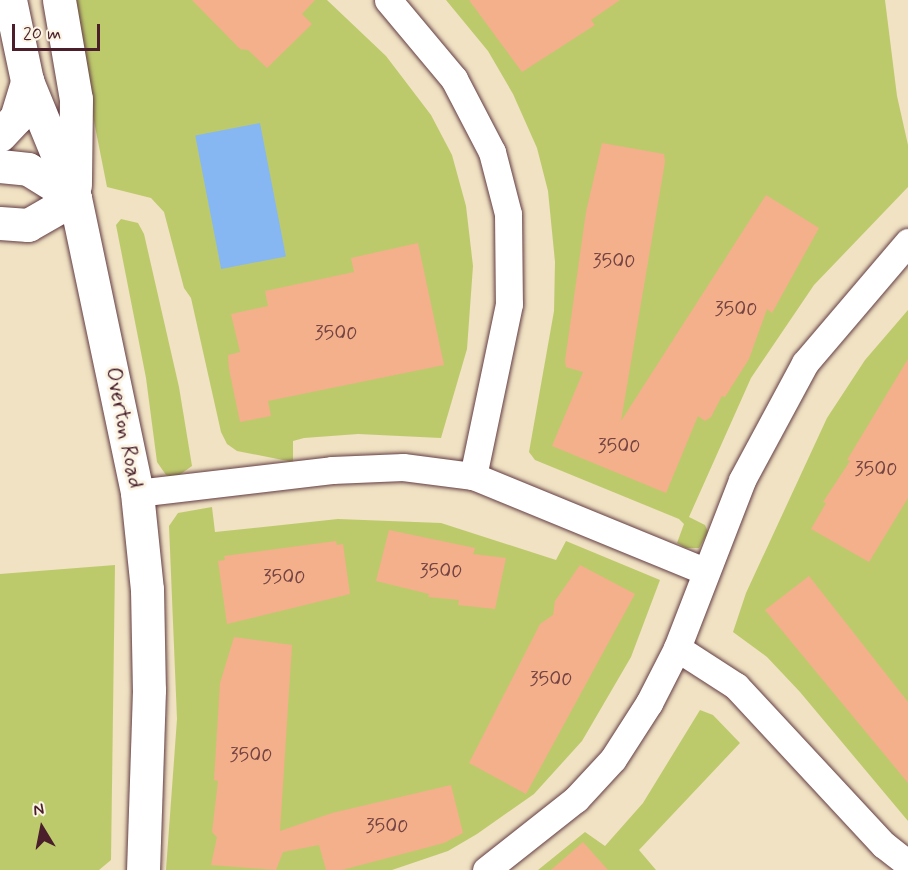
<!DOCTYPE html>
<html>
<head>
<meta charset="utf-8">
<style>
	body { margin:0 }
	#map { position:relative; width:908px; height:870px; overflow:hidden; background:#f0e2c3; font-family:Mynerve,sans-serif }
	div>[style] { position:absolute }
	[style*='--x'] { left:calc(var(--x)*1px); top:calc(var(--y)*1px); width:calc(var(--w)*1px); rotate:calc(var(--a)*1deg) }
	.green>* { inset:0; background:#bdca6c }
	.water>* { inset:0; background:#86b7f2; transform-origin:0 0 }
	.building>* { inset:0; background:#f3b08a }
	.roads { filter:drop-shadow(0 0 2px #633c42) drop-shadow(0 0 2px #633c42) }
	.street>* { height:27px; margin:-13.5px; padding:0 13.5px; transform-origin:13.5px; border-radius:13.5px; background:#fff }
	.secondary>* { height:33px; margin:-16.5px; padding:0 16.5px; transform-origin:16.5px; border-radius:16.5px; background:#fff }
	span { translate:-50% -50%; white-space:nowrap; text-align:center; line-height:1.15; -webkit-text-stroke:6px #fcf5e5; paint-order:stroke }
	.number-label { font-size:20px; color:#744343 }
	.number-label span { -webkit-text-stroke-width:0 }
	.street-label { font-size:22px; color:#4a1f2b }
	.north { position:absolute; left:12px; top:798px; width:60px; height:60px; -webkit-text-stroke:4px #fcf5e5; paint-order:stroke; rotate:350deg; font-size:16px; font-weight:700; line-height:24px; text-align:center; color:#4a1f2b }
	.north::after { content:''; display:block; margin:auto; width:21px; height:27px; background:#4a1f2b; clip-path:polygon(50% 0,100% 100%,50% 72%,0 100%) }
	.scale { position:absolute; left:12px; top:24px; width:88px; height:27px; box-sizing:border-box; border:3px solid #4a1f2b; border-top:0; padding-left:8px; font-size:18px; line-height:21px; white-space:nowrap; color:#4a1f2b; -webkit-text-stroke:4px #fcf5e5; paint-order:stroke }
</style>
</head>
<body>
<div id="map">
	<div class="green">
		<i style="clip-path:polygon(70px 0,327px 0,386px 56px,431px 115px,452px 155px,466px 206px,473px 266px,467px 349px,441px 438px,358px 434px,304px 438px,293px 441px,293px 462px,237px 451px,227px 444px,221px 432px,191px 298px,184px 288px,164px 212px,151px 198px,107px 187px)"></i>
		<i style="clip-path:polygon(446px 0,885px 0,897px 96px,908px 145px,908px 187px,814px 285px,751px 378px,689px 517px,705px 525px,708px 532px,699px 548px,686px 548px,677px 543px,684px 524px,679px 519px,535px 460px,529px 452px,554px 311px,555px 262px,548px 191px,537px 148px,513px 94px,488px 51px)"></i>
		<i style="clip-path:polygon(121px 219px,138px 223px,144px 234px,179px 387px,192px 466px,175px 478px,166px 475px,157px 462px,146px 378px,116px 225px)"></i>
		<i style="clip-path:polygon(908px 310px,908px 821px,800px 692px,767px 657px,733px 632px,746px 593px,827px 418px,865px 360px)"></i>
		<i style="clip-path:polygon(212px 507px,215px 532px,338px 519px,441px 523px,556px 560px,566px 541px,660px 580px,631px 657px,582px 741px,534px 794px,477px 834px,448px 851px,392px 870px,166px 870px,177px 719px,169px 526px,178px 513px)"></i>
		<i style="clip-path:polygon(115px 565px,111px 860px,99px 870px,0 870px,0 574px)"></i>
		<i style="clip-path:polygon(700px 710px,713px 715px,740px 743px,639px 850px,656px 870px,538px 870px,585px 832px,605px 846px,643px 803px)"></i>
	</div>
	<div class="water">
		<i style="left:260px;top:123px;width:136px;height:66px;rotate:79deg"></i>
	</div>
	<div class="building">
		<i style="clip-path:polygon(192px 0,315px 0,302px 14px,312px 24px,267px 68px,248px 50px,240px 49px)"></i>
		<i style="clip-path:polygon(469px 0,620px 0,591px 20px,595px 25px,522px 72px)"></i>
		<i style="clip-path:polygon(602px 143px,664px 154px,665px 162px,621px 421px,766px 195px,819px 228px,772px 313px,767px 309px,749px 359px,725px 397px,722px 396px,711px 417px,705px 421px,698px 416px,666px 493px,552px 446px,583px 372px,566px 367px,565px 361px,586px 212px)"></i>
		<i style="clip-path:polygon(418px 243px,444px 365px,268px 401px,271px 416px,240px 422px,229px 369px,228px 355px,240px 352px,231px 314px,268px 306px,265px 291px,354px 272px,351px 258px)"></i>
		<i style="clip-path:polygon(908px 359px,908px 498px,869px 562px,811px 529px,826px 503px,823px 502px,850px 461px,847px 460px)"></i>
		<i style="clip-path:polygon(389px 530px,475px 548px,473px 554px,506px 558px,495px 609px,458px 605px,459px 600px,428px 597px,429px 594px,376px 581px)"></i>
		<i style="clip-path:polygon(336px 541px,337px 545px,343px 544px,350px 594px,227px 624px,218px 561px,225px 560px,224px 556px)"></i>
		<i style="clip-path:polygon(580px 565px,635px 594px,526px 794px,469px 763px,540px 624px,553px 615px,555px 601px)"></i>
		<i style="clip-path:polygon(809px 576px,908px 702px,908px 783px,765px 610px)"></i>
		<i style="clip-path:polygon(234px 637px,292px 645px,280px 831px,332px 813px,451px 785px,463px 833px,444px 843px,342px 870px,326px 870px,319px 845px,283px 852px,276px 870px,211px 865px,217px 837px,212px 832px,218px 781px,214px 780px,220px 683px)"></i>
		<i style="clip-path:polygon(583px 842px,608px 870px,551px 870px)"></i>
	</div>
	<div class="roads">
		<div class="street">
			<i style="--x:388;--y:0;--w:103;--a:50.1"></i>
			<i style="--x:454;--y:79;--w:82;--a:62.5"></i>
			<i style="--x:492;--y:152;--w:64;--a:75.5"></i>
			<i style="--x:508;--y:214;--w:90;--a:89.4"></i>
			<i style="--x:509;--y:304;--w:176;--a:101.8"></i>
			<i style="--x:137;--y:493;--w:196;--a:-6.7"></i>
			<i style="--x:332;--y:470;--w:71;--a:-2.4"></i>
			<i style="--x:403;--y:467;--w:71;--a:7.3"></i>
			<i style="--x:473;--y:476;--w:251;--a:22.3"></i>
			<i style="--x:677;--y:648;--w:70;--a:32.8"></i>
			<i style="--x:736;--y:686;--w:217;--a:47.1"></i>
			<i style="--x:884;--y:845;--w:31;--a:38"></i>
			<i style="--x:486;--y:870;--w:115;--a:-38.3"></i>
			<i style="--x:576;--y:799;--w:54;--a:-47.2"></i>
			<i style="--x:613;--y:759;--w:67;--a:-57.3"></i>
			<i style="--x:649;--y:703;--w:62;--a:-63"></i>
			<i style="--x:677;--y:648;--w:180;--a:-68.8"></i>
			<i style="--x:742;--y:480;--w:133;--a:-61.7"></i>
			<i style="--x:805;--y:363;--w:159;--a:-49.6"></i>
		</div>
		<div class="secondary">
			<i style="--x:10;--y:0;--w:83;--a:78.1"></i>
			<i style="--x:27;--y:81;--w:126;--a:67.7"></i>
			<i style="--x:75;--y:198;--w:301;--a:78.1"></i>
			<i style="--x:137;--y:493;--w:97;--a:84.1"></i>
			<i style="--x:147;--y:589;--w:101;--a:88.9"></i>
			<i style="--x:149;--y:690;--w:180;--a:91.9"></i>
			<i style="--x:59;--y:0;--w:100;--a:80.3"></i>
			<i style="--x:76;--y:99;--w:86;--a:90.7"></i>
			<i style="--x:0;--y:135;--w:23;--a:-47"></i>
			<i style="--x:16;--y:118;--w:39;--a:-73"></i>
			<i style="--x:0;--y:166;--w:28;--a:6"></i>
			<i style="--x:28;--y:169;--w:55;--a:31.7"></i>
			<i style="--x:0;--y:223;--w:28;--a:4"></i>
			<i style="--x:28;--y:225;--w:54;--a:-29.9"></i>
		</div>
	</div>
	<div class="number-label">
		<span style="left:614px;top:261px">3500</span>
		<span style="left:736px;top:309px">3500</span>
		<span style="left:336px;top:333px">3500</span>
		<span style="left:619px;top:446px">3500</span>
		<span style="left:876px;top:469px">3500</span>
		<span style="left:441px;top:571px">3500</span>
		<span style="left:284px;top:577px">3500</span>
		<span style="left:551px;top:679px">3500</span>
		<span style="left:251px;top:755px">3500</span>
		<span style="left:387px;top:826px">3500</span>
	</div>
	<div class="street-label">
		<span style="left:123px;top:428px;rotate:79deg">Overton Road</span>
	</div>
	<div class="north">N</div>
	<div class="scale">20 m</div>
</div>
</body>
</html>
